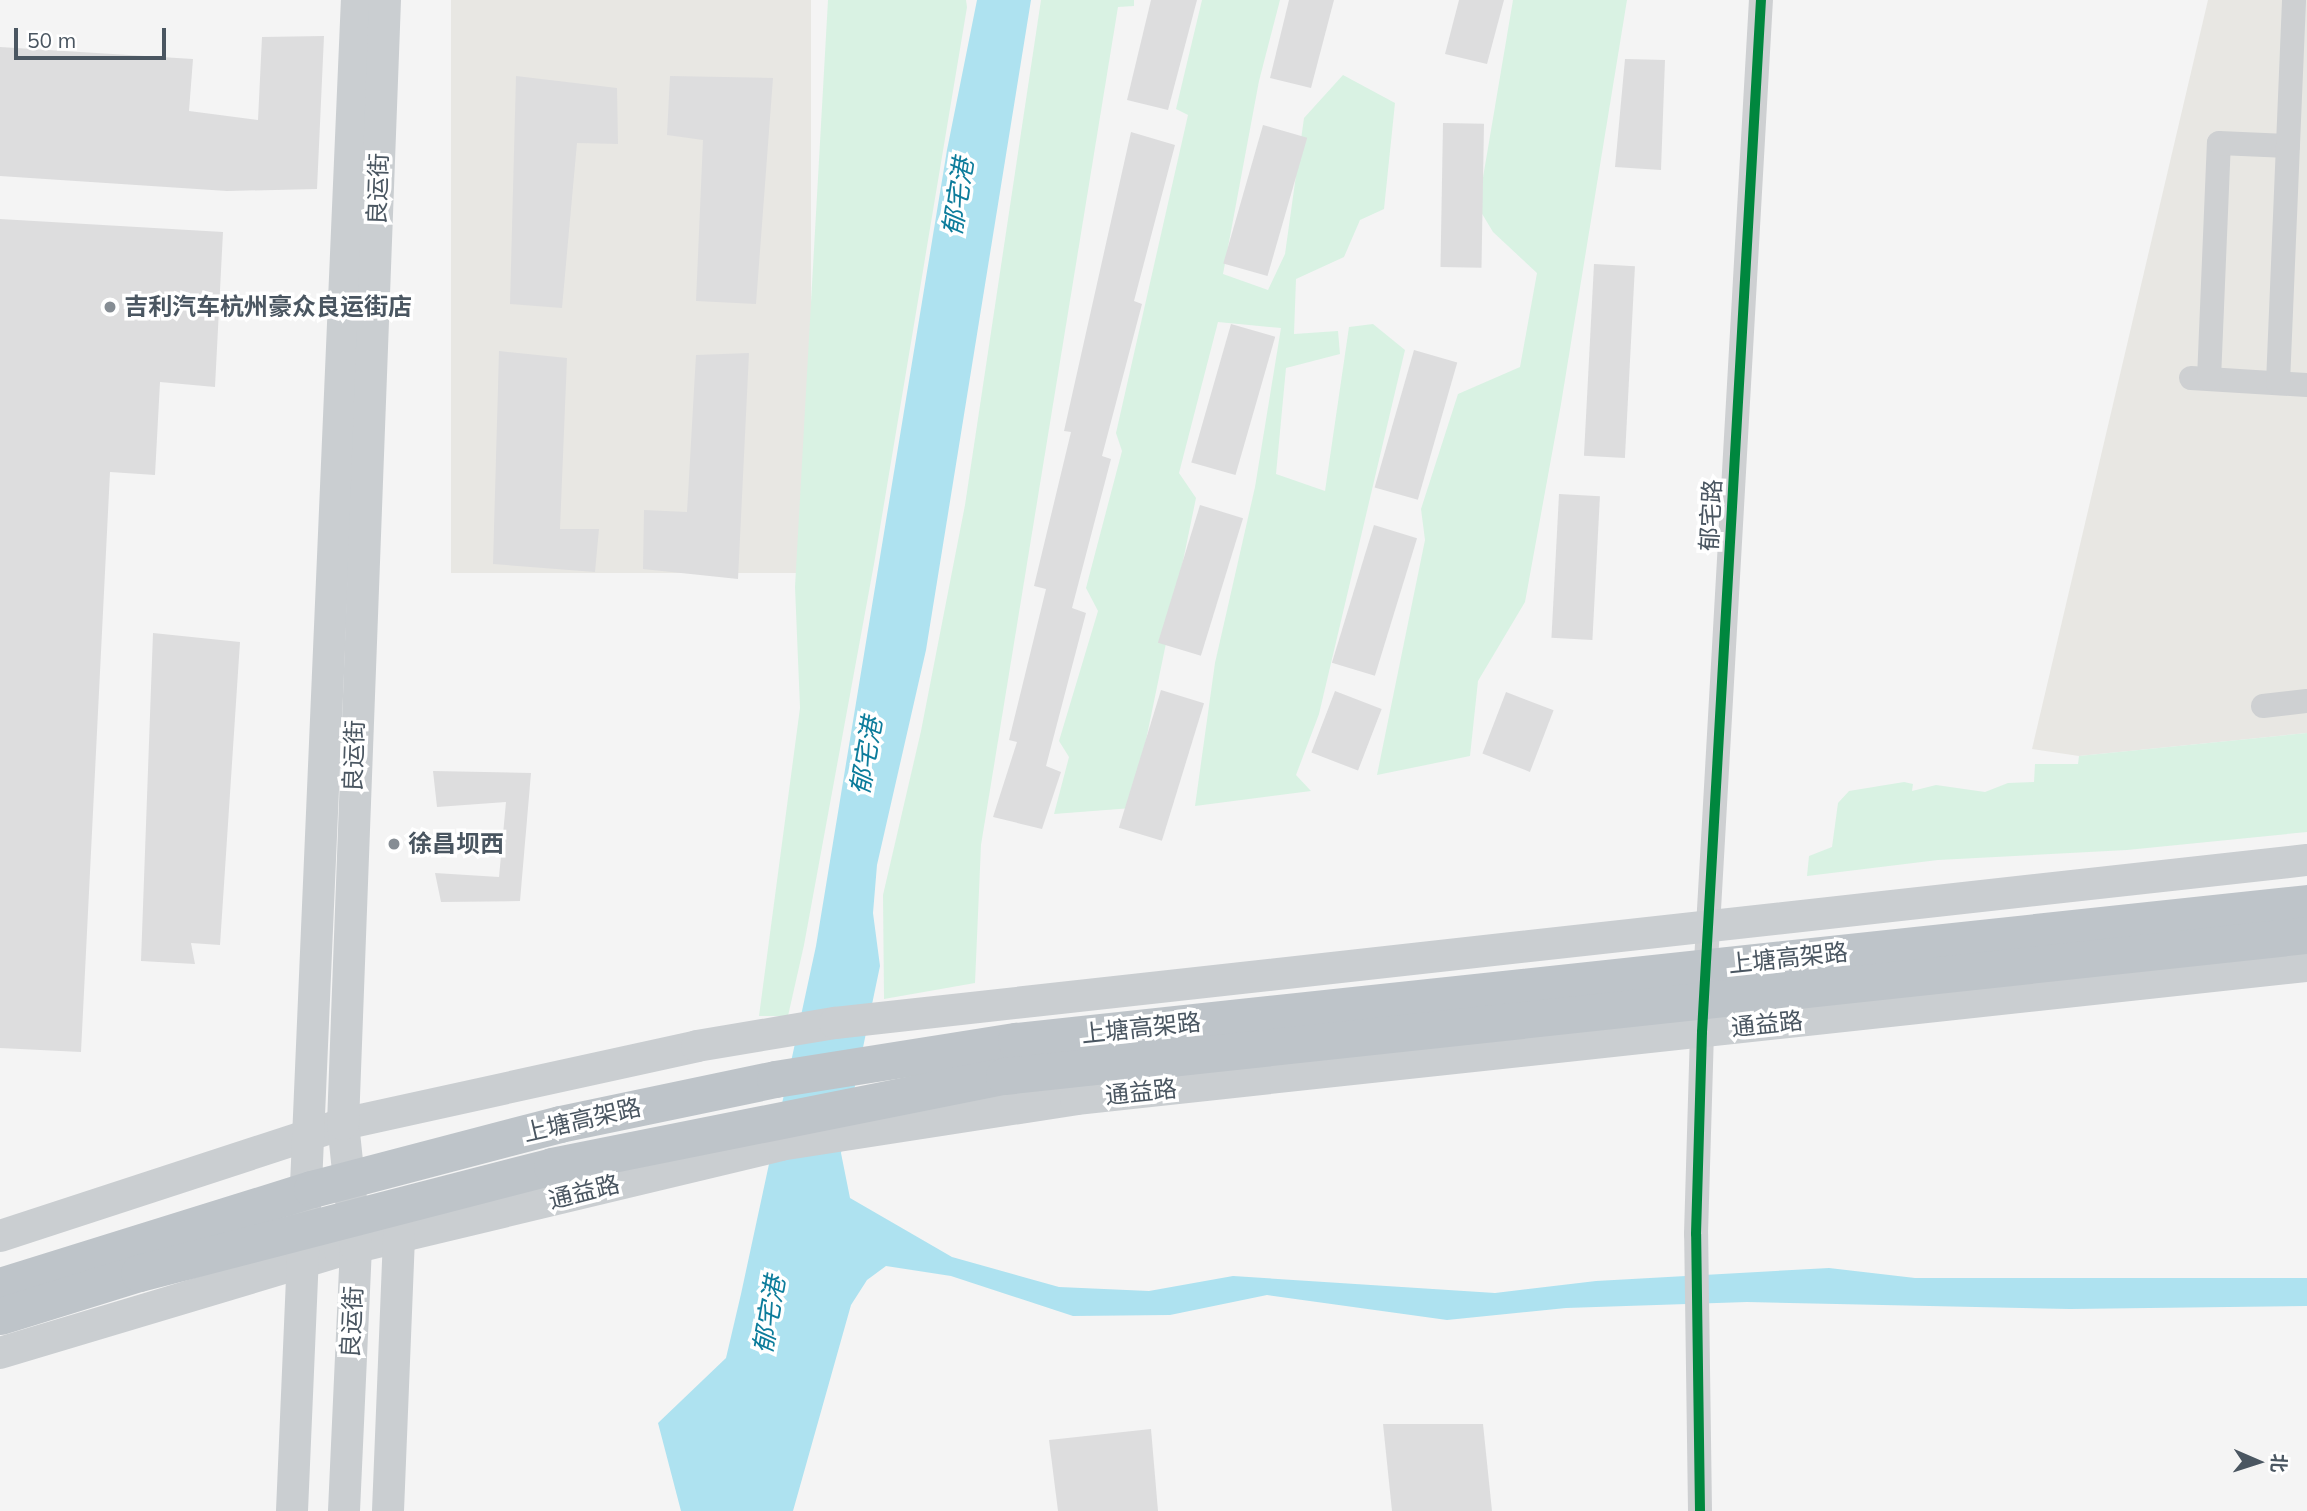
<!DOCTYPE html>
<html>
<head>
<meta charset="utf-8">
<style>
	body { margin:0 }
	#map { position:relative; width:2307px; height:1511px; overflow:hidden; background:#f4f4f4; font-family:Mulish,"Noto Sans SC",sans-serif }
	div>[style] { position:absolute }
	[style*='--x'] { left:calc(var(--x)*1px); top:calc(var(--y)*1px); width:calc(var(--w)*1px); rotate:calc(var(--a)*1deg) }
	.commercial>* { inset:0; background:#e8e7e3; transform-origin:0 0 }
	.green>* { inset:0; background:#d9f2e3 }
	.water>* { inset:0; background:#aee2f0 }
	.building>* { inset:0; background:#ddddde; transform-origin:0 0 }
	.minor>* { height:24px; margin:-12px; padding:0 12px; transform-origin:12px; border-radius:12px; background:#ced0d2 }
	.major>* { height:32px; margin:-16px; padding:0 16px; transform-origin:16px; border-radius:16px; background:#caced1 }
	.highway>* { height:37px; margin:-18.5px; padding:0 18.5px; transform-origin:18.5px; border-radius:18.5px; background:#bec4c9 }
	.cycleway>* { height:10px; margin:-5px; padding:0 5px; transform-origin:5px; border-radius:5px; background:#00873e }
	.dots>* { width:19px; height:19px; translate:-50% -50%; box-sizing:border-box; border:4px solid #fff; border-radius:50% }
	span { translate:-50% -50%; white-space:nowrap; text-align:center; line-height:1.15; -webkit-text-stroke:7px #fff; paint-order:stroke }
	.street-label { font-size:24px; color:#4a5661 }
	.poi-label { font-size:24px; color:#4a5661; font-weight:700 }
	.left { translate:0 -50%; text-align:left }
	.water-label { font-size:26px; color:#0c7c9b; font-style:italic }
	.north { position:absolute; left:2223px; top:1427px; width:70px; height:70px; -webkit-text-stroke:5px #fff; paint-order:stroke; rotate:93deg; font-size:19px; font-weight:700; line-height:28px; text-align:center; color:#4a5661 }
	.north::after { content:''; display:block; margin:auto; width:24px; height:32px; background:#4a5661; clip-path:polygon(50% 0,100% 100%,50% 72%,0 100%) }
	.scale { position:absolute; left:14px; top:28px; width:152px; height:32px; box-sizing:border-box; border:4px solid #4a5661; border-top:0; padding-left:9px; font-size:21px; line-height:24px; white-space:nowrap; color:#4a5661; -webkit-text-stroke:5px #fff; paint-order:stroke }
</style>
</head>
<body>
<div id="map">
	<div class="commercial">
		<i style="left:451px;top:0;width:360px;height:573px"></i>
		<i style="clip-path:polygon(2208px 0,2307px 0,2307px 733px,2079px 756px,2032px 749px)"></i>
	</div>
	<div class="green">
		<i style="clip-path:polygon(828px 0,966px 0,967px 7px,874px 564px,804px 945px,788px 1016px,759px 1016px,800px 708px,795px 587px)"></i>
		<i style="clip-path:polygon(1041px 0,1134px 0,1134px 6px,1118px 7px,981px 845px,975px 983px,884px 999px,883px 895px,921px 731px,965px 505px)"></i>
		<i style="clip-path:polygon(1202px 0,1280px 0,1259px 81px,1223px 274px,1268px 290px,1285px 254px,1304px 118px,1343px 75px,1395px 103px,1384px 209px,1360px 220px,1344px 257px,1296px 279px,1294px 334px,1338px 331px,1340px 354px,1286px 368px,1276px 474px,1325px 491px,1349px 327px,1373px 324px,1405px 350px,1319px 714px,1296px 775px,1311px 791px,1195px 806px,1215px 663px,1255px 487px,1281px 328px,1218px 322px,1179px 473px,1196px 498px,1132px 808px,1054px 814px,1069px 757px,1059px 741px,1098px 611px,1086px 588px,1122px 451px,1116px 433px,1188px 115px,1176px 109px)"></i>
		<i style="clip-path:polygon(1513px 0,1627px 0,1561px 404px,1525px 602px,1478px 681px,1470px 756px,1377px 775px,1425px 540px,1421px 509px,1458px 394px,1520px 367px,1537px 273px,1493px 232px,1478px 207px)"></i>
		<i style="clip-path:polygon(2307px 733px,2307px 832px,2127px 850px,1938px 860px,1807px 876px,1809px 856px,1832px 847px,1838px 803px,1849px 791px,1904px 782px,1913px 784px,1912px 791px,1936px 785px,1985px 792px,2008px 783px,2034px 782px,2035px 764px,2078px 764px,2079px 756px)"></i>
	</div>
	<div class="water">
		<i style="clip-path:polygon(977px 0,1031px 0,926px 650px,877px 865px,873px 913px,880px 966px,841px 1153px,850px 1198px,952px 1257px,1059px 1287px,1149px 1291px,1233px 1276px,1495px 1293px,1596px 1281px,1829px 1268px,1915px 1278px,2307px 1278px,2307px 1306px,2070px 1309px,1747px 1302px,1566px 1308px,1447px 1320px,1267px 1295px,1170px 1315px,1073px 1316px,951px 1276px,886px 1266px,867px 1280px,851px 1305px,793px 1511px,681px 1511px,658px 1423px,726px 1358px,741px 1294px,816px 946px,947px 150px)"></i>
	</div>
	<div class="building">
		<i style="clip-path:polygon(1151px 0,1197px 0,1168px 110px,1127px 100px)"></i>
		<i style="clip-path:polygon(1289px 0,1334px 0,1311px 88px,1270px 78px)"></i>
		<i style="clip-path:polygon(1459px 0,1504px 0,1487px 64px,1445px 54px)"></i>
		<i style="clip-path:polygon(324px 36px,317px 189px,227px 191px,0 176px,0 47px,193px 59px,189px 111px,258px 120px,262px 37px)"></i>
		<i style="clip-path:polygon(1625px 59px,1665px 60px,1661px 170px,1615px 167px)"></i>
		<i style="clip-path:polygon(516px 76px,617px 88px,618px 144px,577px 143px,562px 308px,510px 304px)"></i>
		<i style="clip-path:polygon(670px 76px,773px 78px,756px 304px,696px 301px,703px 140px,667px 135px)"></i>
		<i style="left:1443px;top:123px;width:41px;height:144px;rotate:1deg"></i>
		<i style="left:1263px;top:125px;width:46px;height:144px;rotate:16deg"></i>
		<i style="clip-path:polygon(1131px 132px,1175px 145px,1134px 301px,1142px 304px,1102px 456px,1111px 459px,1072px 608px,1086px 613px,1046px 766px,1061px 772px,1042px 829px,993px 817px,1017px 742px,1009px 740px,1046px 589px,1034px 586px,1071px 432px,1064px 431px)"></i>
		<i style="clip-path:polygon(0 219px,223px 232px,215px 387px,160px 382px,155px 475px,110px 472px,81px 1052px,0 1048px)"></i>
		<i style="left:1594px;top:264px;width:41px;height:192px;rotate:3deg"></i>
		<i style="left:1231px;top:324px;width:46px;height:144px;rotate:16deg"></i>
		<i style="left:1414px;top:350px;width:45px;height:143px;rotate:16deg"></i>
		<i style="clip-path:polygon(499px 351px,567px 358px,560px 529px,599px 529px,595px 572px,493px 564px)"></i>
		<i style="clip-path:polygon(749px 353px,738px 579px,643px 569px,644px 510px,687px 512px,696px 355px)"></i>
		<i style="left:1559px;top:494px;width:41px;height:144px;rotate:3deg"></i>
		<i style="left:1200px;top:505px;width:45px;height:144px;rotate:17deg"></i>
		<i style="left:1374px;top:525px;width:45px;height:144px;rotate:17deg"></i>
		<i style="clip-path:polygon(153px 633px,240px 642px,220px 945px,191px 943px,195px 964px,141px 961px)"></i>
		<i style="left:1161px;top:690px;width:45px;height:144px;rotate:17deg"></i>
		<i style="left:1335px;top:691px;width:50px;height:66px;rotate:21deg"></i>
		<i style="left:1506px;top:692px;width:51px;height:66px;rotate:21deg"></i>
		<i style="clip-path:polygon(433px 771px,531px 773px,520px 901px,441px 902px,435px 873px,499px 877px,506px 802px,437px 807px)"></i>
		<i style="clip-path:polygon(1383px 1424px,1483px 1424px,1492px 1511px,1392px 1511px)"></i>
		<i style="clip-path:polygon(1151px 1429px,1158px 1511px,1058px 1511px,1049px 1440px)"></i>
	</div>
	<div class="minor">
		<i style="--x:2191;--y:378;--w:116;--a:3.5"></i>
		<i style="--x:2209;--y:379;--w:236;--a:-87.6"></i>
		<i style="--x:2219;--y:143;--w:69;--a:2.5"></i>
		<i style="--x:2278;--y:383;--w:383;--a:-87.6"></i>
		<i style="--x:2263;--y:706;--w:44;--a:-6.5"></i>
		<i style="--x:1700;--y:1511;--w:277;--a:-90.8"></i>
		<i style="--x:1696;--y:1234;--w:202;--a:-88.3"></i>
		<i style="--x:1702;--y:1032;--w:1034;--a:-86.73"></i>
	</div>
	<div class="major">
		<i style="--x:0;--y:1236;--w:361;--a:-18.1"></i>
		<i style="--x:343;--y:1124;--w:362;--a:-12.4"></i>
		<i style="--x:697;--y:1046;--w:140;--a:-9.5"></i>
		<i style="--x:835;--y:1023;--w:1481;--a:-6.32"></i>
		<i style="--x:0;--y:1353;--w:355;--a:-16.7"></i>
		<i style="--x:340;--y:1251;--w:453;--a:-13.5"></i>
		<i style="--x:780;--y:1145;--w:300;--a:-8.8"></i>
		<i style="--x:1076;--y:1099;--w:1238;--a:-6.17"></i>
		<i style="--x:292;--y:1511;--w:1512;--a:-87.54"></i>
		<i style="--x:344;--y:1511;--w:264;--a:-87.4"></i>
		<i style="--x:356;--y:1247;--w:124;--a:-96"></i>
		<i style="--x:343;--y:1124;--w:1125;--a:-87.86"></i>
		<i style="--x:388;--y:1511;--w:275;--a:-87.7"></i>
	</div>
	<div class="highway">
		<i style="--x:0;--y:1286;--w:327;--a:-17.3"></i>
		<i style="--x:312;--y:1189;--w:256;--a:-14.7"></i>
		<i style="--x:560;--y:1124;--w:220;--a:-11.8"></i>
		<i style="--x:775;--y:1079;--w:244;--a:-9"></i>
		<i style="--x:1016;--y:1041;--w:1298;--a:-6.1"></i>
		<i style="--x:0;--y:1316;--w:145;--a:-17.2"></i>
		<i style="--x:139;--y:1273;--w:427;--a:-14.5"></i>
		<i style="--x:552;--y:1166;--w:461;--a:-11.3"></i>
		<i style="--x:1004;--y:1076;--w:1311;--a:-6.18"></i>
	</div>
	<div class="cycleway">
		<i style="--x:1700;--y:1511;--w:277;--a:-90.8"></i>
		<i style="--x:1696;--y:1234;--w:202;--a:-88.3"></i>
		<i style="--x:1702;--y:1032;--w:1034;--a:-86.73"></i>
	</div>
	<div class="dots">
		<i style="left:110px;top:307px;background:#868d94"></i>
		<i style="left:394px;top:844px;background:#868d94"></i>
	</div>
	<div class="street-label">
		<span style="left:378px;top:189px;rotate:-88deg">良运街</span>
		<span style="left:1711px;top:515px;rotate:-87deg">郁宅路</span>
		<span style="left:354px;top:756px;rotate:-88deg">良运街</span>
		<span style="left:1788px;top:958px;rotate:-6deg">上塘高架路</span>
		<span style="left:1767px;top:1024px;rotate:-6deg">通益路</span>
		<span style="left:1141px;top:1028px;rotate:-6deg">上塘高架路</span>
		<span style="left:1141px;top:1092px;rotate:-6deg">通益路</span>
		<span style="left:582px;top:1120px;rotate:-13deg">上塘高架路</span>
		<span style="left:584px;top:1192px;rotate:-14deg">通益路</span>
		<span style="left:352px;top:1322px;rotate:-87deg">良运街</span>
	</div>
	<div class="poi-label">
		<span class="left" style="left:124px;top:307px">吉利汽车杭州豪众良运街店</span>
		<span class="left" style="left:408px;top:844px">徐昌坝西</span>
	</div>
	<div class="water-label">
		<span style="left:958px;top:197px;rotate:-81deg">郁宅港</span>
		<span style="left:866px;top:756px;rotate:-80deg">郁宅港</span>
		<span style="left:769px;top:1315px;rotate:-80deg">郁宅港</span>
	</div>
	<div class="north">北</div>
	<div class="scale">50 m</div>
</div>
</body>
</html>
